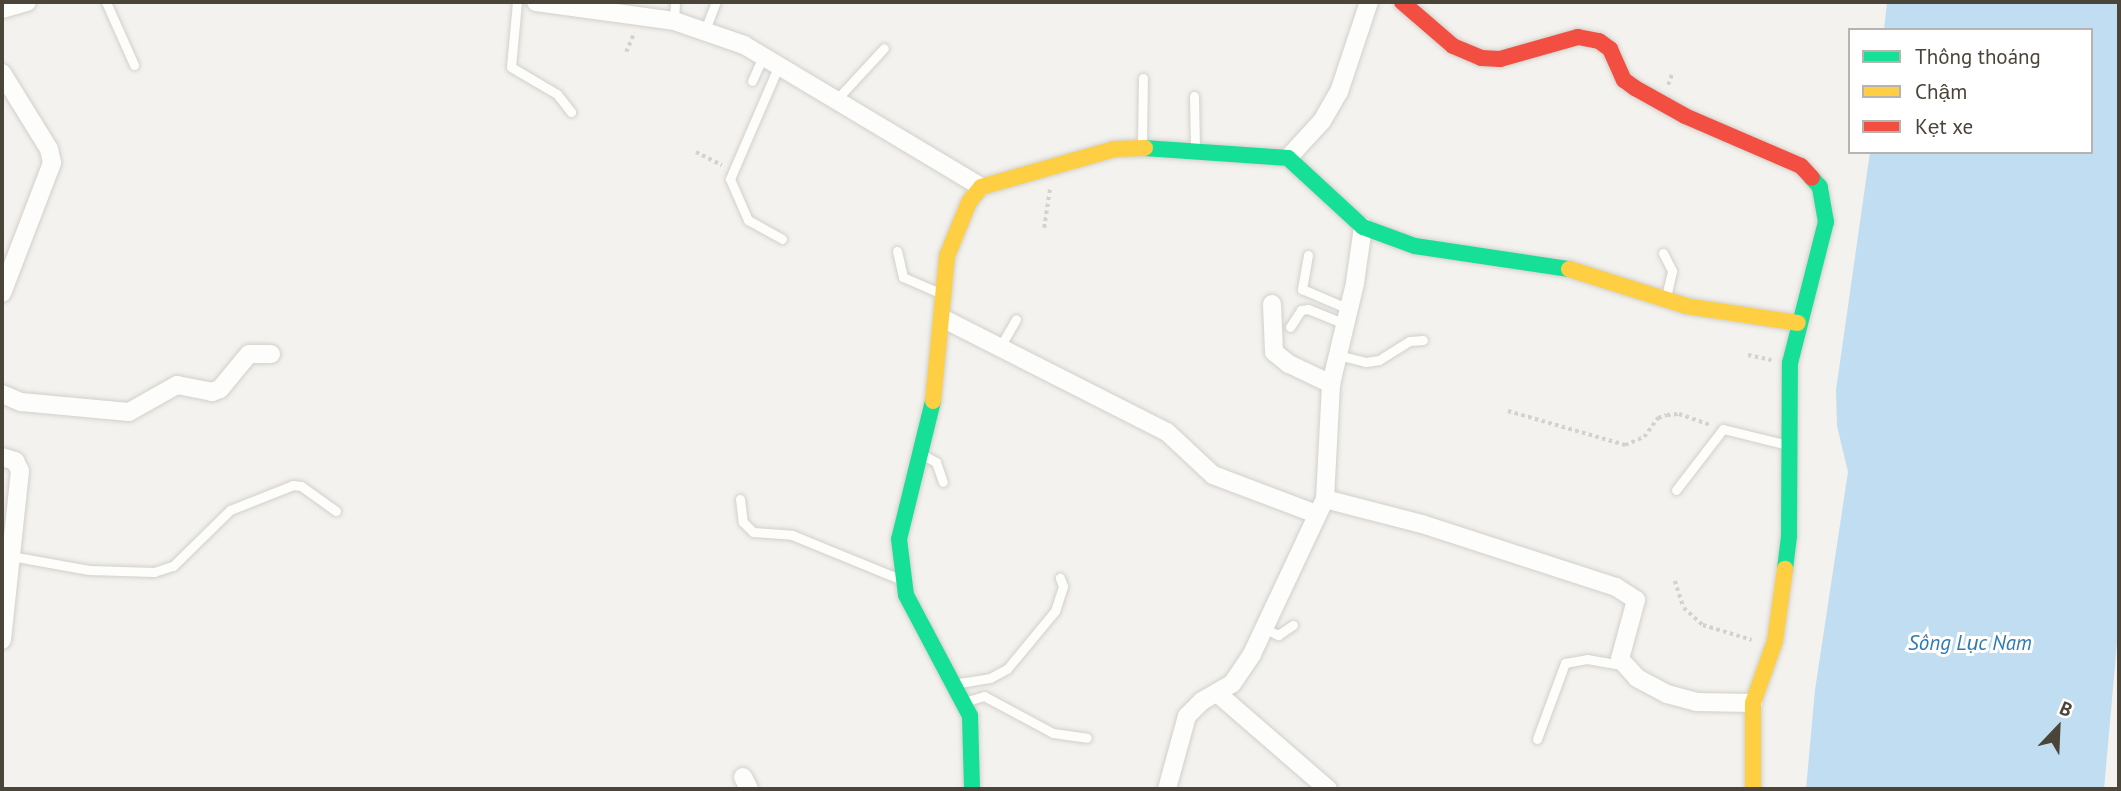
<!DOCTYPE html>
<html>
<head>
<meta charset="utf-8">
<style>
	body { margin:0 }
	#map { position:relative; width:2121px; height:791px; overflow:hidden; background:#f4f2ee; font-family:"PT Sans",sans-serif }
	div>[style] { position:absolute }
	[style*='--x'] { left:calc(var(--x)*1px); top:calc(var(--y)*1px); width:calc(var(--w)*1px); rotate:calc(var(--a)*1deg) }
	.water>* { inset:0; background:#c0ddf1 }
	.path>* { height:3.5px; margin-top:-1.75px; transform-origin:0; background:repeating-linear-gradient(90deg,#d3d2cc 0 3.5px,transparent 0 7px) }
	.roads { filter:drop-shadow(0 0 2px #d2d0cb) drop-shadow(0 0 2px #d2d0cb) }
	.lane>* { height:9px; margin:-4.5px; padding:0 4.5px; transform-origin:4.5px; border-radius:4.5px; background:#fdfdfc }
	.street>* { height:18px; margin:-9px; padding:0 9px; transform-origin:9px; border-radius:9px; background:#fdfdfc }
	.fast>* { height:16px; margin:-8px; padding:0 8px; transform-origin:8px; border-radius:8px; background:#16e098 }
	.slow>* { height:16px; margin:-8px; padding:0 8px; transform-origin:8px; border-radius:8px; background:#ffcf43 }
	.jam>* { height:16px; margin:-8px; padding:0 8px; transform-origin:8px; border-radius:8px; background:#f24e42 }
	span { translate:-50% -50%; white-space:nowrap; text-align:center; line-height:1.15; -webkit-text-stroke:6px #fff; paint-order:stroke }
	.water-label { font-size:21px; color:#2e7ab2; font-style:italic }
	.frame { position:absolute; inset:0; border:4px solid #4b4439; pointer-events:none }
	.legend { position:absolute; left:1848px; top:28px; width:245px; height:126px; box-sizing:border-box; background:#fff; border:2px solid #b7b4b0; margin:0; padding:9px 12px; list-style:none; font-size:21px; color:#4b4439 }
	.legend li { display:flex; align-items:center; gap:14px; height:35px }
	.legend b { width:35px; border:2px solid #b7b4b0 }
	.north { position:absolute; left:2023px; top:693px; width:70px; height:70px; -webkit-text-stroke:5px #fff; paint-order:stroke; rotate:23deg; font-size:19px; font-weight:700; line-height:28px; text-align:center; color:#4b4439 }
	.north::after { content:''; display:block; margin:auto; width:24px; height:32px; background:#4b4439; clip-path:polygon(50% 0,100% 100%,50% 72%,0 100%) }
</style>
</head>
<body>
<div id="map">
	<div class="water">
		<i style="clip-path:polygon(1887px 2px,2119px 2px,2119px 621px,2104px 789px,1806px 789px,1815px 690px,1848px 472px,1837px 426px,1836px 390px,1870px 152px,2091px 152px,2091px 30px,1884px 30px)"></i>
	</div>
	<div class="path">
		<i style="--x:626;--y:52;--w:21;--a:-67"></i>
		<i style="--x:1668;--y:85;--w:12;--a:-70"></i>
		<i style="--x:696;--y:152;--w:29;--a:27"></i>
		<i style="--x:1044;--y:228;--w:40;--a:-81.5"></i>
		<i style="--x:1748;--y:355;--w:24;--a:12"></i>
		<i style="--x:1508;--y:411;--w:122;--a:16.2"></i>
		<i style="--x:1625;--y:445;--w:21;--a:-23"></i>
		<i style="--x:1644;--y:437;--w:24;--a:-54"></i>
		<i style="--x:1658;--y:418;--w:9;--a:-18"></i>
		<i style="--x:1667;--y:415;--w:12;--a:-5"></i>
		<i style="--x:1679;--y:414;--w:34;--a:19"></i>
		<i style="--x:1675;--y:581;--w:28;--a:72"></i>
		<i style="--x:1684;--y:608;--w:25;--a:42"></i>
		<i style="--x:1703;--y:625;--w:51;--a:17"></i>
	</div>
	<div class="roads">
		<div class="lane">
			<i style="--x:106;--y:2;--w:69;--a:66"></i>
			<i style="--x:517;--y:2;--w:65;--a:95.3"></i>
			<i style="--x:511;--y:67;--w:53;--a:30.4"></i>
			<i style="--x:557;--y:94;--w:23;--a:52"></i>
			<i style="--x:674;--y:21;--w:19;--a:-87"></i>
			<i style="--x:705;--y:30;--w:30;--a:-69"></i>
			<i style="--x:779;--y:65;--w:124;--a:113.3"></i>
			<i style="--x:730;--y:179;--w:45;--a:66.3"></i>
			<i style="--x:748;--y:220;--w:39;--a:29"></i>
			<i style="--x:752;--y:81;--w:27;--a:-66"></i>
			<i style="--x:1194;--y:96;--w:53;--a:88.9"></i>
			<i style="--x:837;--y:99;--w:69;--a:-47.3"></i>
			<i style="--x:1142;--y:146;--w:68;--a:-89.2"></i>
			<i style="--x:897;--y:251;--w:27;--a:77"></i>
			<i style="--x:903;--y:277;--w:43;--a:23.6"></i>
			<i style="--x:1663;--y:253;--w:20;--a:63"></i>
			<i style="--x:1672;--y:271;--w:28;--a:103"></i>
			<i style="--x:1308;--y:255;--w:35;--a:100"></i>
			<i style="--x:1302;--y:289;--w:51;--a:23.1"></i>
			<i style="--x:1290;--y:327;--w:20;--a:-57"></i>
			<i style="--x:1301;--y:310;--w:7;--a:-8"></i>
			<i style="--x:1308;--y:309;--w:40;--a:22"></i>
			<i style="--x:1000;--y:347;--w:32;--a:-60"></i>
			<i style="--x:1338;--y:355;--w:29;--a:14"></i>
			<i style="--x:1366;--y:362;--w:13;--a:-9"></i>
			<i style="--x:1379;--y:360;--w:36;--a:-32"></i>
			<i style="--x:1410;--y:341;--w:13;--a:-4"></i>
			<i style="--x:921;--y:454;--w:17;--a:28"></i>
			<i style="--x:936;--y:462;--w:21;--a:71"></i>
			<i style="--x:1676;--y:490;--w:77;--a:-52.4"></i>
			<i style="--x:1723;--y:429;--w:63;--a:13.8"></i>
			<i style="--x:740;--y:499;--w:23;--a:83"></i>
			<i style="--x:743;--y:522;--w:14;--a:45"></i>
			<i style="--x:753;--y:532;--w:39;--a:4"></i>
			<i style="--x:792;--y:535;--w:119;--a:22.2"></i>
			<i style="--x:11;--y:556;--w:79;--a:10.2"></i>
			<i style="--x:89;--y:570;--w:65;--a:1.8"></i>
			<i style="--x:154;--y:572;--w:20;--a:-18"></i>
			<i style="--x:173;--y:566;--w:80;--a:-44.5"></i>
			<i style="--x:230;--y:510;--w:68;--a:-21.6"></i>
			<i style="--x:293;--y:485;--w:8;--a:7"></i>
			<i style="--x:301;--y:486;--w:43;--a:35.5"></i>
			<i style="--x:1264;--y:628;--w:16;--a:27"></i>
			<i style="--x:1278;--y:635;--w:18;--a:-34"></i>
			<i style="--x:959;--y:683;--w:31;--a:-9"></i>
			<i style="--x:990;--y:678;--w:19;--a:-28"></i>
			<i style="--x:1007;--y:669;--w:75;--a:-50.4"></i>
			<i style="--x:1055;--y:611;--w:26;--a:-72"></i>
			<i style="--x:1063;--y:586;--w:9;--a:-111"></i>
			<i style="--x:967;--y:701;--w:18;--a:-16"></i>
			<i style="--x:984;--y:696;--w:78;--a:28.2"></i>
			<i style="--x:1053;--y:733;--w:34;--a:8"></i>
			<i style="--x:1537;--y:739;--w:81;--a:-69.8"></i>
			<i style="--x:1565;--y:663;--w:22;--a:-10"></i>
			<i style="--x:1587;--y:659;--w:36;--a:10"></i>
		</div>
		<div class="street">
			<i style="--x:536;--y:2;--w:139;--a:7.8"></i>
			<i style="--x:674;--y:21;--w:74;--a:18.9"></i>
			<i style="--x:744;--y:45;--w:276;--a:30.9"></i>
			<i style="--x:2;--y:9;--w:26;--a:-16"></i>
			<i style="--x:2;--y:73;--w:89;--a:58.3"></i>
			<i style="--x:49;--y:149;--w:14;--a:78"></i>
			<i style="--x:52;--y:163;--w:139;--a:111"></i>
			<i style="--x:1288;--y:158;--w:50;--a:-47.4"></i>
			<i style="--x:1322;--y:121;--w:34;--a:-60"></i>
			<i style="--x:1339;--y:92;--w:95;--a:-71.6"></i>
			<i style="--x:1272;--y:304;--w:48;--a:87.6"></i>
			<i style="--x:1274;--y:352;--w:19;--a:39"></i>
			<i style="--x:1289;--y:364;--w:47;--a:25.5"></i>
			<i style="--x:942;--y:318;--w:252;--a:26.9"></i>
			<i style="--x:1167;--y:432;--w:63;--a:43.1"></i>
			<i style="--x:1213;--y:475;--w:110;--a:20.7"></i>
			<i style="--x:2;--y:394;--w:21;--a:23"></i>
			<i style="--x:21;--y:402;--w:108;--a:5.3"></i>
			<i style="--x:129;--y:412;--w:55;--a:-29.4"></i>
			<i style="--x:177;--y:385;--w:36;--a:11"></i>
			<i style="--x:212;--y:392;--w:9;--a:-21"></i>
			<i style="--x:220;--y:389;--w:45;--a:-50.4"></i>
			<i style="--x:249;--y:354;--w:22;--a:0"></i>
			<i style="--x:2;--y:457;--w:14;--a:17"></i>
			<i style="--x:15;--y:461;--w:11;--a:63"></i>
			<i style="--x:20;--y:471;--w:170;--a:96.1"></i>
			<i style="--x:1325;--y:499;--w:100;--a:14.5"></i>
			<i style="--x:1422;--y:524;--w:204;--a:18"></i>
			<i style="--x:1616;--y:587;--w:24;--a:33"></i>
			<i style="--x:1636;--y:600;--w:61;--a:105.2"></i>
			<i style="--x:1620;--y:659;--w:25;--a:48"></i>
			<i style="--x:1637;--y:678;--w:34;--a:28"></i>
			<i style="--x:1667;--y:694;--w:30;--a:15"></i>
			<i style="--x:1696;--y:702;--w:57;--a:1"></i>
			<i style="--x:1217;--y:693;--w:147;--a:40.9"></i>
			<i style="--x:743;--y:777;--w:13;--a:63"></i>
			<i style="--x:1167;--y:789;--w:76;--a:-74.7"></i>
			<i style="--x:1187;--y:716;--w:21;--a:-45"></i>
			<i style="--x:1202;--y:701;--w:34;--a:-30"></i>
			<i style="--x:1232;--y:684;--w:36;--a:-56"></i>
			<i style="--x:1252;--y:654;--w:171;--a:-64.8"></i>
			<i style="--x:1325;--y:499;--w:115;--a:-87"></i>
			<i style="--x:1331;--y:384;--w:104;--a:-76.6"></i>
			<i style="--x:1355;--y:283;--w:57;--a:-81.9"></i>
		</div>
		<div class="fast">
			<i style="--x:1145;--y:148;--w:143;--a:4"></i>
			<i style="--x:1288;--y:158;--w:102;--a:42.6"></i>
			<i style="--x:1363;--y:227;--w:55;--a:20.1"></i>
			<i style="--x:1415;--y:246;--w:156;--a:8.5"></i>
			<i style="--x:933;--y:401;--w:142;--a:103.8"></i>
			<i style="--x:899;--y:539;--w:56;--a:82.9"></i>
			<i style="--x:906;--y:595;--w:137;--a:62.1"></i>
			<i style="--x:970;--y:716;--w:73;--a:88.4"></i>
			<i style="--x:1785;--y:569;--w:33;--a:-83"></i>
			<i style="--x:1789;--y:536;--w:173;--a:-89.7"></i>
			<i style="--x:1790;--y:363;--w:146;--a:-75.7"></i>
			<i style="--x:1826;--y:222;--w:36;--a:-100"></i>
			<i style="--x:1820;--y:187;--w:12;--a:-132"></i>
		</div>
		<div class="slow">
			<i style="--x:1569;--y:269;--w:123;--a:17.5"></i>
			<i style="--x:1686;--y:306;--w:113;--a:8.6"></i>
			<i style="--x:933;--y:401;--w:146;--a:-84.5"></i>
			<i style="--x:947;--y:256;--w:58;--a:-67.8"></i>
			<i style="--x:969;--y:202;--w:19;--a:-51"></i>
			<i style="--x:981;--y:187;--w:138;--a:-15.9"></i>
			<i style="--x:1114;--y:149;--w:31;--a:-2"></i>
			<i style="--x:1753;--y:789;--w:86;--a:-90"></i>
			<i style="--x:1753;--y:703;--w:66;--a:-70.5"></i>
			<i style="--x:1775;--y:641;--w:73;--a:-82.1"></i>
		</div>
		<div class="jam">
			<i style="--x:1402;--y:2;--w:67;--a:40.8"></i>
			<i style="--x:1453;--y:46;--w:30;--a:23"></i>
			<i style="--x:1481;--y:58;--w:19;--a:3"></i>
			<i style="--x:1500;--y:59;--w:81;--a:-15.8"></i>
			<i style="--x:1578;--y:37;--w:21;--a:11"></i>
			<i style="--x:1599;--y:41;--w:14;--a:36"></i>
			<i style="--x:1610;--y:49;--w:34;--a:66"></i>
			<i style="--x:1624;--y:80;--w:14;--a:36"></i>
			<i style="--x:1635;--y:88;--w:57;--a:29.2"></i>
			<i style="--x:1685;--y:116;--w:126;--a:23.3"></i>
			<i style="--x:1801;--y:166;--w:16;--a:47"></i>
		</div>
	</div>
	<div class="water-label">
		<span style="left:1970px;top:643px">Sông Lục Nam</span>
	</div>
	<div class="frame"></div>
	<ul class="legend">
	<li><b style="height:9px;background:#16e098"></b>Thông thoáng</li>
	<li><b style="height:9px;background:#ffcf43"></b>Chậm</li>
	<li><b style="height:9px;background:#f24e42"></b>Kẹt xe</li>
	</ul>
	<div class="north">B</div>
</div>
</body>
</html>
